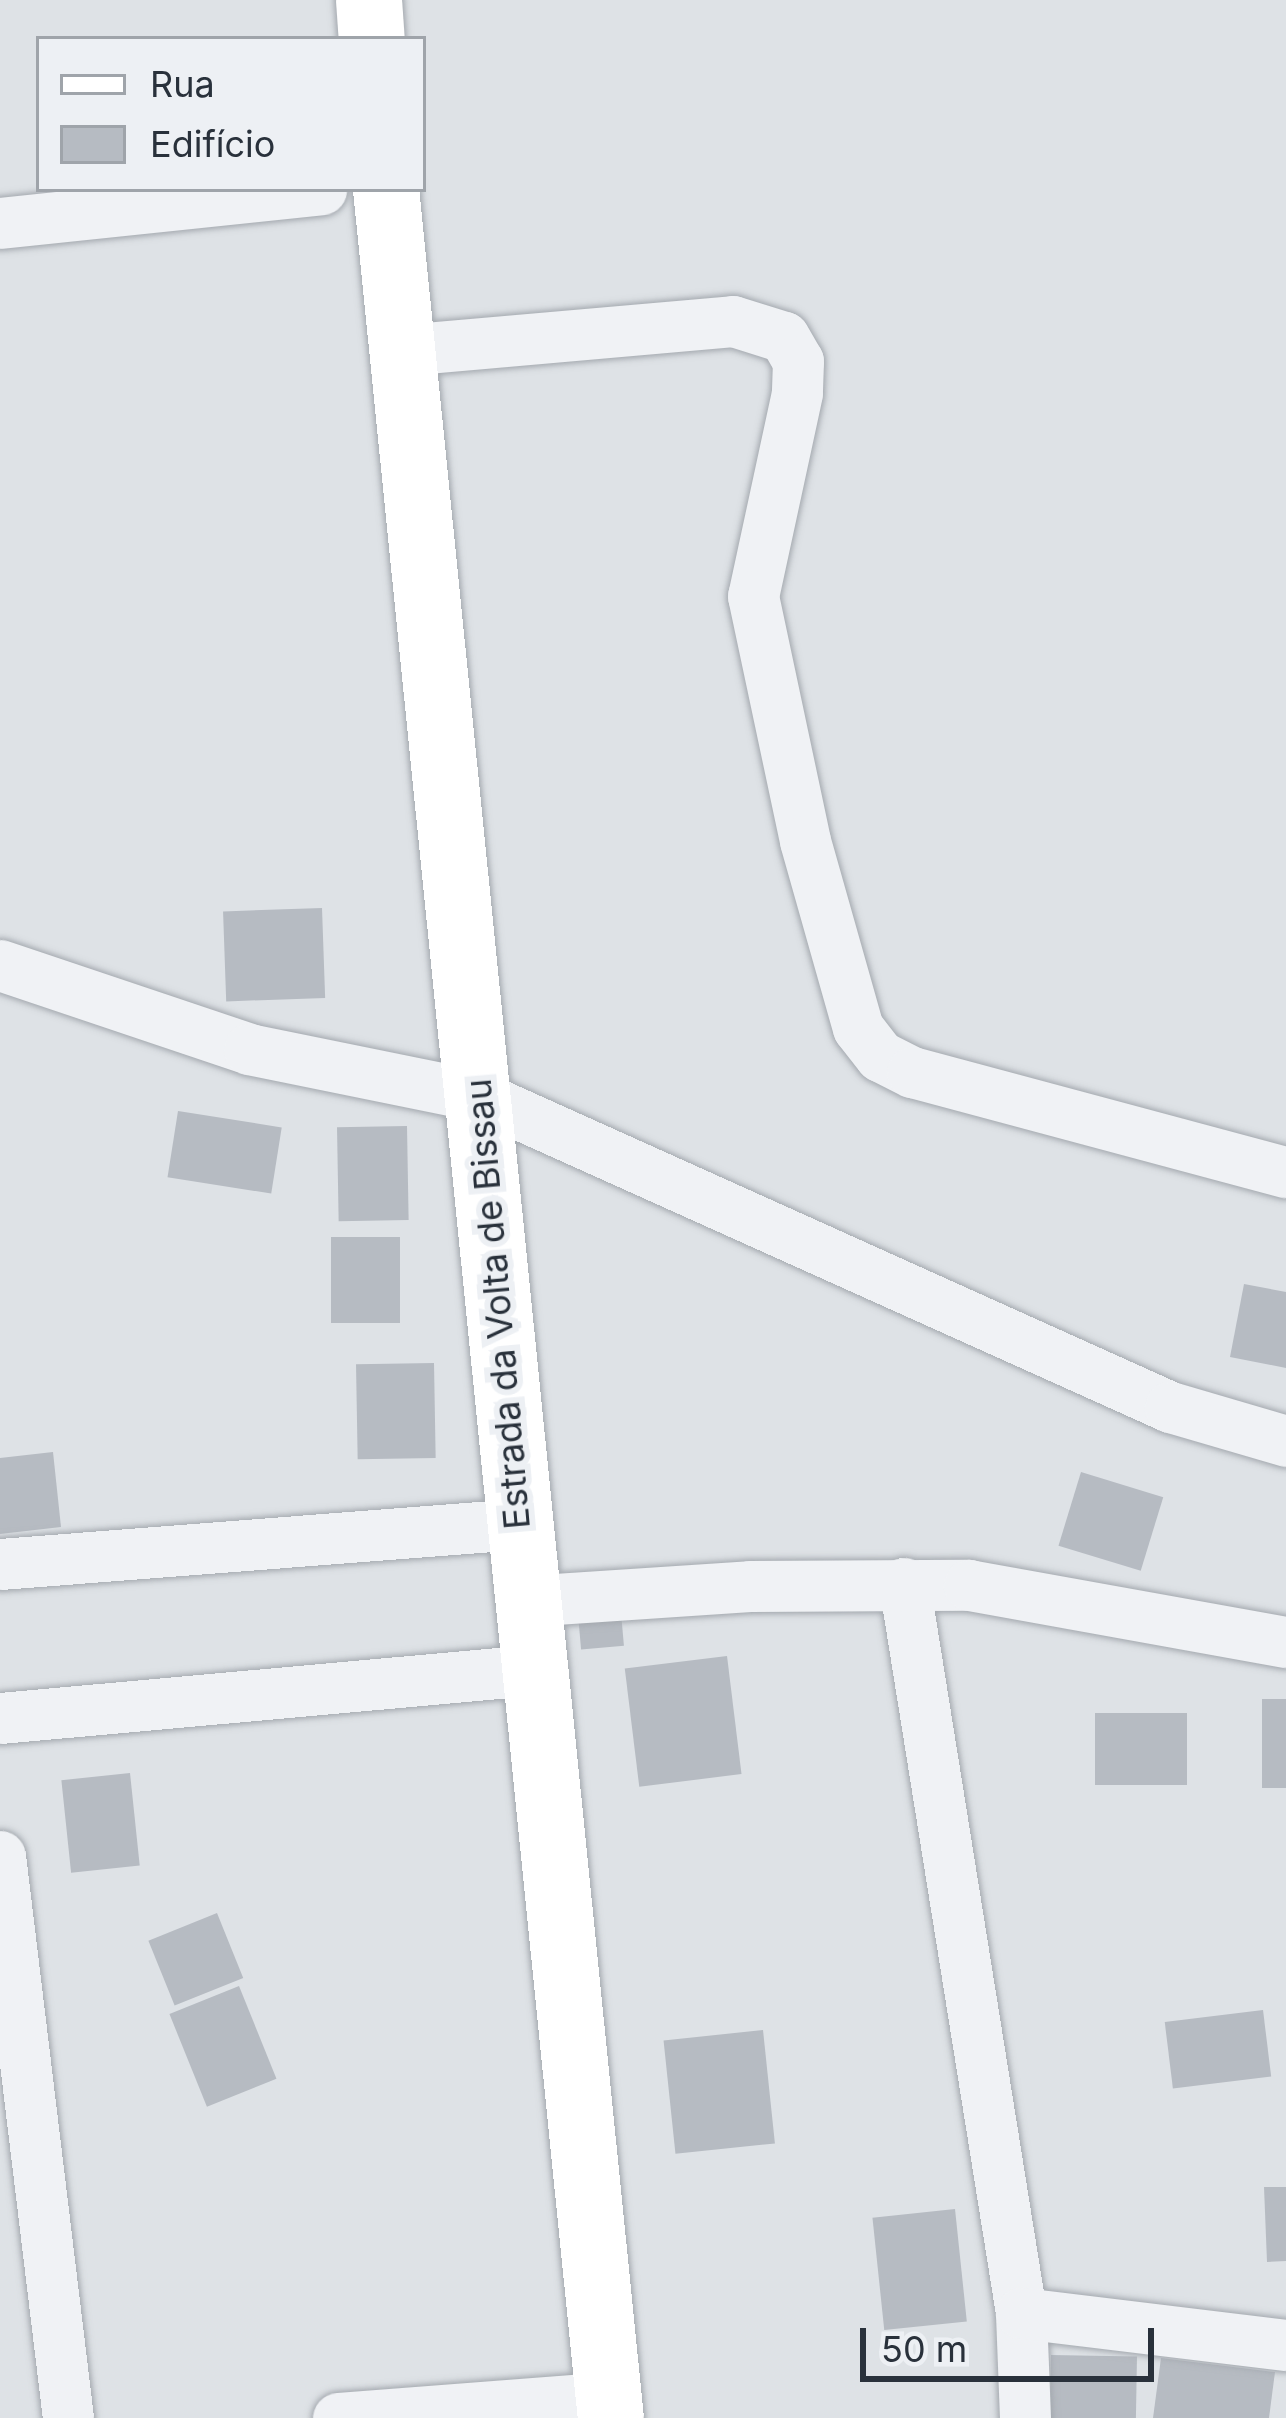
<!DOCTYPE html>
<html>
<head>
<meta charset="utf-8">
<style>
	body { margin:0 }
	#map { position:relative; width:1286px; height:2418px; overflow:hidden; background:#dee2e6; font-family:Inter,sans-serif }
	div>[style] { position:absolute }
	[style*='--x'] { left:calc(var(--x)*1px); top:calc(var(--y)*1px); width:calc(var(--w)*1px); rotate:calc(var(--a)*1deg) }
	.building>* { inset:0; background:#b6bbc2; transform-origin:0 0 }
	.roads { filter:drop-shadow(0 0 3px #a4a9af) drop-shadow(0 0 3px #a4a9af) }
	.minor>* { height:51px; margin:-25.5px; padding:0 25.5px; transform-origin:25.5px; border-radius:25.5px; background:#f0f2f5 }
	.major>* { height:66px; margin:-33px; padding:0 33px; transform-origin:33px; border-radius:33px; background:#fff }
	span { translate:-50% -50%; white-space:nowrap; text-align:center; line-height:1.15; -webkit-text-stroke:12px #edf0f4; paint-order:stroke }
	.street-label { font-size:36px; color:#29313b }
	.legend { position:absolute; left:36px; top:36px; width:390px; height:156px; box-sizing:border-box; background:#edf0f4; border:3px solid #9fa4aa; margin:0; padding:15px 21px; list-style:none; font-size:36px; color:#29313b }
	.legend li { display:flex; align-items:center; gap:24px; height:60px }
	.legend b { width:60px; border:3px solid #9fa4aa }
	.scale { position:absolute; left:860px; top:2328px; width:294px; height:54px; box-sizing:border-box; border:6px solid #29313b; border-top:0; padding-left:15px; font-size:36px; line-height:42px; white-space:nowrap; color:#29313b; -webkit-text-stroke:9px #edf0f4; paint-order:stroke }
</style>
</head>
<body>
<div id="map">
	<div class="building">
		<i style="left:322px;top:908px;width:90px;height:99px;rotate:88deg"></i>
		<i style="left:178px;top:1111px;width:105px;height:67px;rotate:9deg"></i>
		<i style="left:407px;top:1126px;width:94px;height:70px;rotate:89deg"></i>
		<i style="left:331px;top:1237px;width:69px;height:86px"></i>
		<i style="clip-path:polygon(1244px 1284px,1286px 1292px,1286px 1368px,1230px 1357px)"></i>
		<i style="left:434px;top:1363px;width:95px;height:78px;rotate:89deg"></i>
		<i style="clip-path:polygon(53px 1452px,61px 1527px,0 1534px,0 1458px)"></i>
		<i style="left:1081px;top:1472px;width:86px;height:77px;rotate:17deg"></i>
		<i style="left:620px;top:1601px;width:45px;height:43px;rotate:85deg"></i>
		<i style="left:727px;top:1656px;width:119px;height:103px;rotate:83deg"></i>
		<i style="left:1286px;top:1699px;width:89px;height:24px;rotate:90deg"></i>
		<i style="left:1187px;top:1713px;width:72px;height:92px;rotate:90deg"></i>
		<i style="left:130px;top:1773px;width:93px;height:69px;rotate:84deg"></i>
		<i style="left:217px;top:1913px;width:70px;height:74px;rotate:68deg"></i>
		<i style="left:239px;top:1986px;width:100px;height:75px;rotate:68deg"></i>
		<i style="left:1263px;top:2010px;width:67px;height:99px;rotate:83deg"></i>
		<i style="left:763px;top:2030px;width:114px;height:100px;rotate:84deg"></i>
		<i style="clip-path:polygon(1264px 2187px,1286px 2187px,1286px 2261px,1267px 2262px)"></i>
		<i style="left:955px;top:2209px;width:113px;height:83px;rotate:84deg"></i>
		<i style="left:1051px;top:2355px;width:86px;height:63px;rotate:1deg"></i>
		<i style="clip-path:polygon(1161px 2358px,1275px 2372px,1269px 2418px,1153px 2418px)"></i>
	</div>
	<div class="roads">
		<div class="minor">
			<i style="--x:0;--y:223;--w:323;--a:-6"></i>
			<i style="--x:403;--y:350;--w:331;--a:-5"></i>
			<i style="--x:733;--y:321;--w:53;--a:17.4"></i>
			<i style="--x:784;--y:337;--w:28;--a:60"></i>
			<i style="--x:798;--y:361;--w:32;--a:92"></i>
			<i style="--x:797;--y:393;--w:208;--a:102.2"></i>
			<i style="--x:753;--y:596;--w:250;--a:78"></i>
			<i style="--x:805;--y:841;--w:194;--a:74.2"></i>
			<i style="--x:858;--y:1028;--w:36;--a:52"></i>
			<i style="--x:880;--y:1056;--w:36;--a:27"></i>
			<i style="--x:912;--y:1072;--w:387;--a:15"></i>
			<i style="--x:0;--y:965;--w:263;--a:18.6"></i>
			<i style="--x:249;--y:1049;--w:235;--a:11.5"></i>
			<i style="--x:479;--y:1096;--w:758;--a:24.23"></i>
			<i style="--x:1170;--y:1407;--w:121;--a:16.3"></i>
			<i style="--x:0;--y:1564;--w:520;--a:-4.42"></i>
			<i style="--x:904;--y:1583;--w:739;--a:80.89"></i>
			<i style="--x:525;--y:1601;--w:225;--a:-3.8"></i>
			<i style="--x:750;--y:1586;--w:219;--a:-0.3"></i>
			<i style="--x:969;--y:1585;--w:322;--a:10.2"></i>
			<i style="--x:0;--y:1718;--w:534;--a:-5.16"></i>
			<i style="--x:0;--y:1856;--w:566;--a:83.1"></i>
			<i style="--x:338;--y:2418;--w:272;--a:-4.4"></i>
			<i style="--x:1025;--y:2418;--w:105;--a:-92.2"></i>
			<i style="--x:1021;--y:2313;--w:267;--a:6.9"></i>
		</div>
		<div class="major">
			<i style="--x:369;--y:0;--w:39;--a:86"></i>
			<i style="--x:386;--y:189;--w:2240;--a:84.24"></i>
		</div>
	</div>
	<div class="street-label">
		<span style="left:498px;top:1304px;rotate:-95deg">Estrada da Volta de Bissau</span>
	</div>
	<ul class="legend">
	<li><b style="height:15px;background:#fff"></b>Rua</li>
	<li><b style="height:33px;background:#b6bbc2"></b>Edifício</li>
	</ul>
	<div class="scale">50 m</div>
</div>
</body>
</html>
